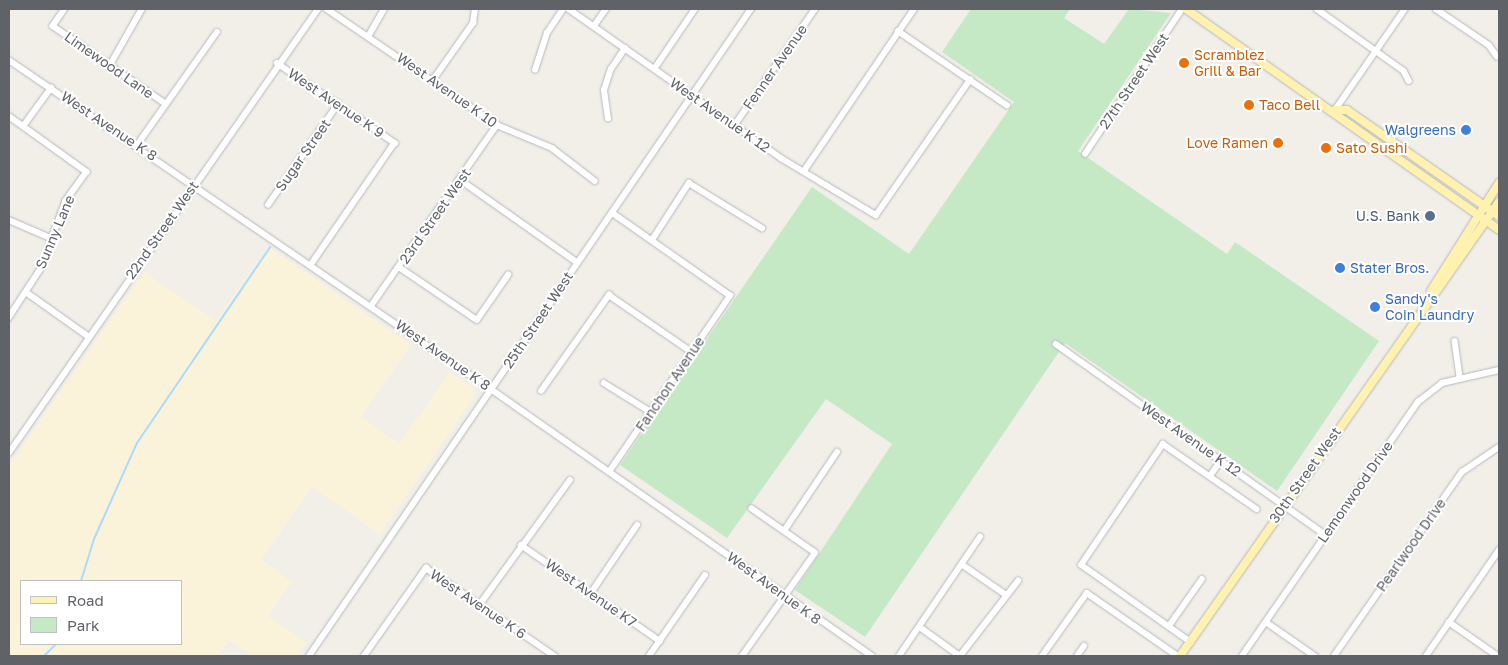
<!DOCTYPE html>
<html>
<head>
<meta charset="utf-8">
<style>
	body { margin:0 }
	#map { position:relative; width:1508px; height:665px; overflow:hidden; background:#f1efe8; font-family:"Golos Text",sans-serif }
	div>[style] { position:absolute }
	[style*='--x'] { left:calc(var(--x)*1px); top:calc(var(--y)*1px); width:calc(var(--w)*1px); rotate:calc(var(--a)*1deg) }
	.green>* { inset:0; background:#c5e8c5 }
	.sand>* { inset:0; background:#fbf3d9 }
	.stream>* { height:2px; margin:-1px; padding:0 1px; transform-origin:1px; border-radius:1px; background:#aadaff }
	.roads { filter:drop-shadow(0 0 1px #b5b8bc) drop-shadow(0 0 1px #b5b8bc) }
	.minor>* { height:5.5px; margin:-2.75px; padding:0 2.75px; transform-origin:2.75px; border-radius:2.75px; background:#fff }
	.major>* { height:8px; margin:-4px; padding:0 4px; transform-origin:4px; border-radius:4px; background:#fff2af }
	.dots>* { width:14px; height:14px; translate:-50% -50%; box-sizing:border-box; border:2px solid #fff; border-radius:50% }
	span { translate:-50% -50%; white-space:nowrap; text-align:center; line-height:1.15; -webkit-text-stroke:4px #fff; paint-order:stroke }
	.food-label { font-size:14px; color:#c56008 }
	.left { translate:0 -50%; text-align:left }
	.right { translate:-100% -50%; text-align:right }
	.street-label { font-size:14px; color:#5f6368 }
	.shop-label { font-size:14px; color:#366cbe }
	.service-label { font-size:14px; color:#4e5e75 }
	.frame { position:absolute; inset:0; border:10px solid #5f6368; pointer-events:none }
	.legend { position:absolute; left:20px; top:580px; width:162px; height:65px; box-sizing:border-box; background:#fff; border:1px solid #bfc1c3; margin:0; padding:6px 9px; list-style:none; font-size:15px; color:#5f6368 }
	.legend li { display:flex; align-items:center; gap:10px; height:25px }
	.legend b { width:25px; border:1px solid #bfc1c3 }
</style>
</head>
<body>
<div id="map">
	<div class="green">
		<i style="clip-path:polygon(971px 9px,1070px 9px,1064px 18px,1104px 44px,1129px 9px,1171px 13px,1078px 151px,1227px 254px,1235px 242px,1379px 341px,1277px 491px,1065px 343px,865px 637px,795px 590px,892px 444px,826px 399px,727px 538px,620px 465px,812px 187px,909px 254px,1014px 102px,942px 52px)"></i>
	</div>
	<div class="sand">
		<i style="clip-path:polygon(evenodd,268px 247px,411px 345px,361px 417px,399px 444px,450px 372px,474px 388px,475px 395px,380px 534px,312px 487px,261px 560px,292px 582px,268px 616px,306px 643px,297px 656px,253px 656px,229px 641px,218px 656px,9px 656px,9px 466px,144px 272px,216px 321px,268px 247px,21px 581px,181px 581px,181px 644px,21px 644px,21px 581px)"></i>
	</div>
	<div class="stream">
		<i style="--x:81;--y:581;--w:44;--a:-72.8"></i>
		<i style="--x:94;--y:539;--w:105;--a:-65.9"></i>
		<i style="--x:137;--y:443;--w:237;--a:-55.8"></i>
		<i style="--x:44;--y:656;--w:17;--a:-45"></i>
	</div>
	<div class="roads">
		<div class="minor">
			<i style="--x:65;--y:9;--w:21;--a:125"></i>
			<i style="--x:53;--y:26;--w:137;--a:34.6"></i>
			<i style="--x:327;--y:9;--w:206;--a:34.3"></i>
			<i style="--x:497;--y:125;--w:60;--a:22.7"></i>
			<i style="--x:552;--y:148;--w:54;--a:37.5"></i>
			<i style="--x:569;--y:9;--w:259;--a:35.1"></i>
			<i style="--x:781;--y:158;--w:111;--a:31"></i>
			<i style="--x:876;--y:215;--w:165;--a:-55.2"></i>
			<i style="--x:1317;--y:9;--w:107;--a:35.5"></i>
			<i style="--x:1404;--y:71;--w:11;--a:63"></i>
			<i style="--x:1436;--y:9;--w:64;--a:34.2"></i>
			<i style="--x:1489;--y:45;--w:14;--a:54"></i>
			<i style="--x:594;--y:26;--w:21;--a:-55"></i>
			<i style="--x:898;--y:31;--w:132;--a:34.2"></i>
			<i style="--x:369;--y:35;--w:30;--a:-60"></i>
			<i style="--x:9;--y:60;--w:584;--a:34.32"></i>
			<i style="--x:491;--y:389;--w:465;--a:35"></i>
			<i style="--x:277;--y:63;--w:143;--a:34.1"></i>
			<i style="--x:395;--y:143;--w:148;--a:124.5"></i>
			<i style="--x:110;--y:65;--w:64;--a:-60.3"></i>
			<i style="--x:655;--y:68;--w:71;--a:-55.9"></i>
			<i style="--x:535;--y:70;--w:39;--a:-72"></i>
			<i style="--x:547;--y:33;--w:29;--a:-56"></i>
			<i style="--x:433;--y:80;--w:70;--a:-54.9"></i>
			<i style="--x:473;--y:23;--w:14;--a:-82"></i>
			<i style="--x:1335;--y:110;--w:123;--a:-55.3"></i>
			<i style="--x:9;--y:116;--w:96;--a:35.7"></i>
			<i style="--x:87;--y:172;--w:36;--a:126"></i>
			<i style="--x:66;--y:201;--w:72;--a:110.2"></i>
			<i style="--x:41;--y:269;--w:59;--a:123.1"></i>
			<i style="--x:608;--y:119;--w:29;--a:-98"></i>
			<i style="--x:604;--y:90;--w:22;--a:-72"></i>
			<i style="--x:611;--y:69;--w:25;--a:-56"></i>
			<i style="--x:24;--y:125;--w:46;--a:-53.9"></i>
			<i style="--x:734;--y:126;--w:142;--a:-55.3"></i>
			<i style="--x:137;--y:145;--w:138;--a:-54.7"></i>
			<i style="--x:1085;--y:154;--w:174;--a:-56.2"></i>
			<i style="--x:804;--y:171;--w:196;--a:-55.8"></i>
			<i style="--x:462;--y:181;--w:141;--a:35.2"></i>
			<i style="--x:268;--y:205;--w:123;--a:-55.3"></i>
			<i style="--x:9;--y:220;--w:48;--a:23.4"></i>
			<i style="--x:652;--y:240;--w:68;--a:-57"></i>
			<i style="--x:689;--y:183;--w:86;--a:31.7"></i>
			<i style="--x:399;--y:267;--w:94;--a:34.2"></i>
			<i style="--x:477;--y:320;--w:55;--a:-55.4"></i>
			<i style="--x:26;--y:292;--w:76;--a:35.4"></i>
			<i style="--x:371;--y:306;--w:221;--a:-55.2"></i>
			<i style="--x:1455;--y:341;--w:36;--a:82"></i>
			<i style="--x:1056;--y:344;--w:331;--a:35.3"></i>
			<i style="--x:604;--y:383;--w:55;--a:31.7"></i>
			<i style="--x:541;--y:391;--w:118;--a:-54.7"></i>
			<i style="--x:609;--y:295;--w:101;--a:34.5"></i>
			<i style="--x:9;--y:453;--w:541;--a:-55.16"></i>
			<i style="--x:609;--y:472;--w:214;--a:-55.5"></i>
			<i style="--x:730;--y:296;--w:144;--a:-144.9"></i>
			<i style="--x:1210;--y:476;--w:19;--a:-55"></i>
			<i style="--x:784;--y:531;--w:95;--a:-56.1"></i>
			<i style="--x:521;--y:545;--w:169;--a:34.6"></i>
			<i style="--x:963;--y:565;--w:51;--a:34.6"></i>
			<i style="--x:591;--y:593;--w:82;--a:-55.9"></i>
			<i style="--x:480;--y:604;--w:153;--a:-54"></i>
			<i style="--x:1266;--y:622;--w:60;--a:34.8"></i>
			<i style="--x:1449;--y:622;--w:60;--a:34.8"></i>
			<i style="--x:1169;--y:626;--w:57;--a:-54.9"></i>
			<i style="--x:920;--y:627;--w:49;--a:35.9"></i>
			<i style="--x:960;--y:656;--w:95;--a:-52.3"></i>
			<i style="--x:1190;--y:642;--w:133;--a:-144.8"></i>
			<i style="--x:1081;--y:565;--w:146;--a:-55.9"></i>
			<i style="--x:1163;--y:444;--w:114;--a:34.7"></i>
			<i style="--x:309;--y:656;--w:784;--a:-55.66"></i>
			<i style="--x:364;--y:656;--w:108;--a:-54.8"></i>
			<i style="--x:426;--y:568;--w:156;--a:34.3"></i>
			<i style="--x:649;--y:656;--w:98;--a:-55.3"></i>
			<i style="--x:742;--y:656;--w:126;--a:-54.7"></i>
			<i style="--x:815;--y:553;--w:77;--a:-145.1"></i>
			<i style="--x:899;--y:656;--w:144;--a:-55.8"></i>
			<i style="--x:1042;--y:656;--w:77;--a:-54.5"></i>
			<i style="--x:1087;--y:593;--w:111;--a:34.7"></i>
			<i style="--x:1077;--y:656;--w:12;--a:-55"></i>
			<i style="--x:1242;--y:656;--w:309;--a:-55.3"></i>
			<i style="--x:1418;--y:402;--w:31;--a:-38"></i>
			<i style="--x:1442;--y:383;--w:58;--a:-12.8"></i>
			<i style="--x:1334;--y:656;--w:224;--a:-55.2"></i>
			<i style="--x:1462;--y:472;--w:45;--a:-34"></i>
			<i style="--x:1426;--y:656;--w:129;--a:-55.4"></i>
		</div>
		<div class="major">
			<i style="--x:1186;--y:9;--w:383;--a:35.2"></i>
			<i style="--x:1335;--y:110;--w:12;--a:0"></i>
			<i style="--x:1347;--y:110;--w:185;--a:34.9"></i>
			<i style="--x:1431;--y:291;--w:128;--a:-57.8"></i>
			<i style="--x:1180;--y:656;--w:555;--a:-54.91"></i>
		</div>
	</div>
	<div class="dots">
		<i style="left:1184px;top:63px;background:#e8710a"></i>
		<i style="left:1249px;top:105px;background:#e8710a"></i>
		<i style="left:1466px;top:130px;background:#3f7fe0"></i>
		<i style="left:1278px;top:143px;background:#e8710a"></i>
		<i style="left:1326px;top:148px;background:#e8710a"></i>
		<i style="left:1430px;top:216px;background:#5c6f8a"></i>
		<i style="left:1340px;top:268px;background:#3f7fe0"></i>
		<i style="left:1375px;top:307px;background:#3f7fe0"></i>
	</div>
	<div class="food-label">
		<span class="left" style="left:1194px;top:63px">Scramblez<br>Grill &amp; Bar</span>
		<span class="left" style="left:1259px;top:105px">Taco Bell</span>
		<span class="right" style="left:1268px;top:143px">Love Ramen</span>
		<span class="left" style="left:1336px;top:148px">Sato Sushi</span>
	</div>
	<div class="street-label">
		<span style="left:109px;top:65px;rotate:35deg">Limewood Lane</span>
		<span style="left:775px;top:67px;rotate:-55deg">Fenner Avenue</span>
		<span style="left:1134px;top:81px;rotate:-56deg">27th Street West</span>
		<span style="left:447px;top:90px;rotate:35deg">West Avenue K 10</span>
		<span style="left:336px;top:103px;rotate:34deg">West Avenue K 9</span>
		<span style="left:720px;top:115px;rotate:35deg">West Avenue K 12</span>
		<span style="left:109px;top:126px;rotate:34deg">West Avenue K 8</span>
		<span style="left:303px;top:155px;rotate:-55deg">Sugar Street</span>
		<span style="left:435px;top:216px;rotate:-55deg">23rd Street West</span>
		<span style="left:162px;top:230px;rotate:-55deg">22nd Street West</span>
		<span style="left:55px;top:232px;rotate:-67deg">Sunny Lane</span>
		<span style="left:538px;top:320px;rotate:-56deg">25th Street West</span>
		<span style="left:443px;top:355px;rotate:35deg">West Avenue K 8</span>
		<span style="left:670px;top:384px;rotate:-56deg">Fanchon Avenue</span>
		<span style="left:1191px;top:439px;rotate:35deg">West Avenue K 12</span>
		<span style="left:1305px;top:475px;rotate:-55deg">30th Street West</span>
		<span style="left:1355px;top:492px;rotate:-55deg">Lemonwood Drive</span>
		<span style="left:1411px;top:545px;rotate:-55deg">Pearlwood Drive</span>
		<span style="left:774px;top:588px;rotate:36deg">West Avenue K 8</span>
		<span style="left:591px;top:593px;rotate:35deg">West Avenue K7</span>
		<span style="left:478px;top:604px;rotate:34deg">West Avenue K 6</span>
	</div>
	<div class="shop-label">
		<span class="right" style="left:1456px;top:130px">Walgreens</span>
		<span class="left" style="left:1350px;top:268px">Stater Bros.</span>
		<span class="left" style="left:1385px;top:307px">Sandy's<br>Coin Laundry</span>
	</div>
	<div class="service-label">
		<span class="right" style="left:1420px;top:216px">U.S. Bank</span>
	</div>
	<div class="frame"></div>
	<ul class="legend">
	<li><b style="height:6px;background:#fff2af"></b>Road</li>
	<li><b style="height:14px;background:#c5e8c5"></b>Park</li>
	</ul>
</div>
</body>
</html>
